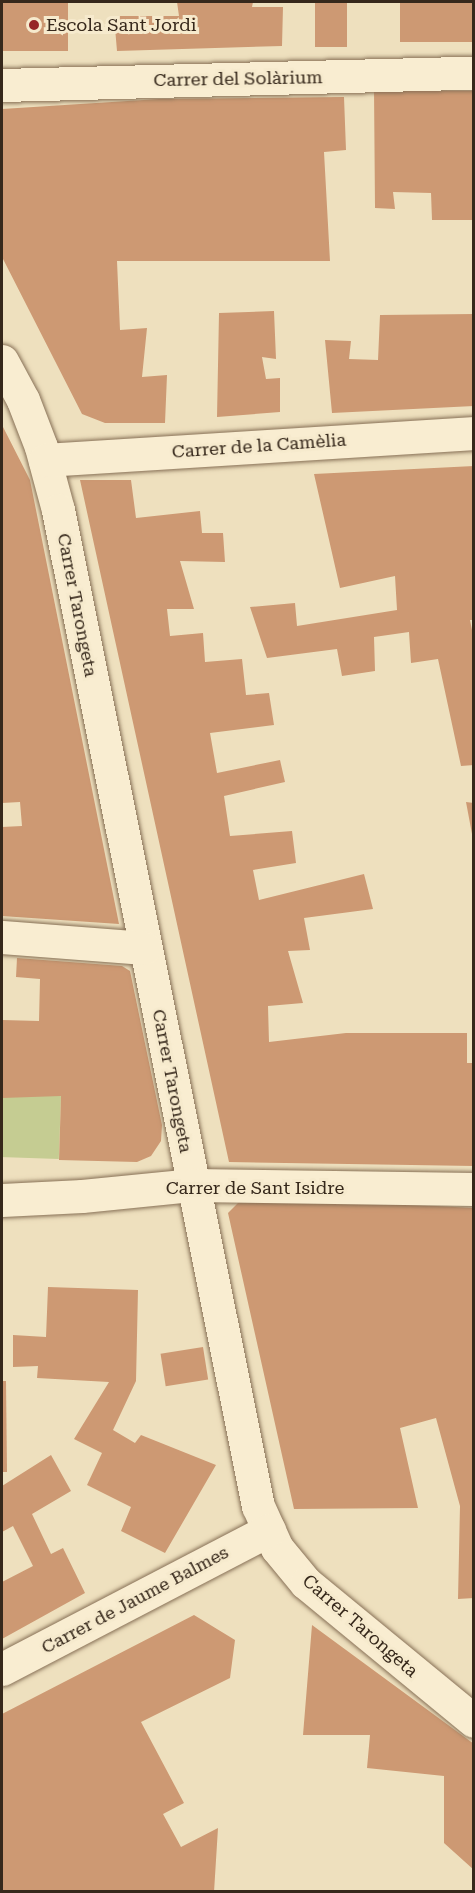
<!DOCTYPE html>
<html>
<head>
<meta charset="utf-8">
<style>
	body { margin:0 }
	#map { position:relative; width:475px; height:1893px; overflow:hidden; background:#eee0be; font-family:"Roboto Serif",serif }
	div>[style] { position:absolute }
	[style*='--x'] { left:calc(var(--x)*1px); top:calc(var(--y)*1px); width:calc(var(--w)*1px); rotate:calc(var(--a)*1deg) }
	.green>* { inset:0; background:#c5cc92; transform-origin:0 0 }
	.building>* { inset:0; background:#cd9973; transform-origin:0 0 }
	.roads { filter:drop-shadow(0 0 2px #877056) drop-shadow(0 0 2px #877056) }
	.minor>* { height:33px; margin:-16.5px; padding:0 16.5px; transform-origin:16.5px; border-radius:16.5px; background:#f9edd1 }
	.dots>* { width:16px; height:16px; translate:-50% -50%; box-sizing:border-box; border:3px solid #f6eacd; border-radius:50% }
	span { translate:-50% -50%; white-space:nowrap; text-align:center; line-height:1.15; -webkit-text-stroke:6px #f6eacd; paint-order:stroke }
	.poi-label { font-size:18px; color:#36281b }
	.left { translate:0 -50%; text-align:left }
	.street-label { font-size:18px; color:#36281b }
	.frame { position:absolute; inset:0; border:3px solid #36281b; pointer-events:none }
</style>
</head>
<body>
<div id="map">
	<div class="green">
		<i style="left:61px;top:1096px;width:63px;height:59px;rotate:92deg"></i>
	</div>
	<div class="building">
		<i style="left:2px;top:2px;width:66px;height:49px"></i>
		<i style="clip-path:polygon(177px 2px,253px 2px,252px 7px,283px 7px,282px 46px,117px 51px,114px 16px,179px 16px)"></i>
		<i style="left:315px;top:2px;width:32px;height:45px"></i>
		<i style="left:400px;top:2px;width:74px;height:40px"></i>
		<i style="clip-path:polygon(374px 90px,474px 91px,474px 220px,432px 220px,431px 193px,393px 192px,395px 209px,375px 208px)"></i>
		<i style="clip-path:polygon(344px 97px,346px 150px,324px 152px,330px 261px,117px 261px,120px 330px,147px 328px,142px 377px,167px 375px,165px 423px,105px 423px,82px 414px,2px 257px,2px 109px,159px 99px)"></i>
		<i style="clip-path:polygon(274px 311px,276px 359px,262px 357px,266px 379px,280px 378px,280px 412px,217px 417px,219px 313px)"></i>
		<i style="clip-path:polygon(474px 314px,474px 406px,332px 413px,325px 340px,351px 341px,349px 359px,378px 360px,380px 315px)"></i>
		<i style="clip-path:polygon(2px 425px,30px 480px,119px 924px,2px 916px,2px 827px,22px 826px,20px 802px,2px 803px)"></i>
		<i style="clip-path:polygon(474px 466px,474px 620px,470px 620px,474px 640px,474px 765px,461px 766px,438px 659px,411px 663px,409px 632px,374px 637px,375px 671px,342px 676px,337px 649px,267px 658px,250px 607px,295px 603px,297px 626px,397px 610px,395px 576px,340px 588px,314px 474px)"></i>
		<i style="clip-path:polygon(80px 480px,131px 480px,136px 518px,200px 511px,202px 533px,223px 533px,225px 562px,180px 561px,194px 609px,167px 609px,170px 636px,203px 633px,205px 662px,242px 659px,246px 695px,269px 693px,274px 725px,210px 733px,217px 773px,280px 760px,285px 782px,224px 796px,230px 836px,292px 831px,296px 863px,253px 870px,259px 900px,364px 874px,373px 909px,304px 918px,310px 950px,288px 951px,303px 1003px,268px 1006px,269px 1042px,346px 1033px,467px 1033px,467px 1063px,474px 1063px,474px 1166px,229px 1162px)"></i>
		<i style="clip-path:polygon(466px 802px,474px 803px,474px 834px,472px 834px)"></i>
		<i style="clip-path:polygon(17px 958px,122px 966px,130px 971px,162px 1125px,161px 1141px,151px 1156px,137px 1162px,59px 1160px,61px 1096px,2px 1098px,2px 1020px,39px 1021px,40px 979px,16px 977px)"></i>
		<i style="clip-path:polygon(245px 1196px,474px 1208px,474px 1598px,458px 1599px,460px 1506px,436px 1418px,400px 1428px,418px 1508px,294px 1509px,228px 1213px)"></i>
		<i style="clip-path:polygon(48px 1287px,138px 1290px,136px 1381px,113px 1430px,135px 1443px,141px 1435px,216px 1465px,165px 1553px,121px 1531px,131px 1507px,87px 1485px,102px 1453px,74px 1439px,109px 1382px,37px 1378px,38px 1366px,13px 1367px,13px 1335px,46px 1337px)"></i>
		<i style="left:203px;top:1347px;width:33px;height:43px;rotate:81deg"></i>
		<i style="clip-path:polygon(2px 1381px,6px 1381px,7px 1472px,2px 1472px)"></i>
		<i style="clip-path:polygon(51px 1455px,71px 1491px,32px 1514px,51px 1554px,63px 1548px,85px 1593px,2px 1639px,2px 1582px,33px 1566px,13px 1526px,2px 1532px,2px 1486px)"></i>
		<i style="clip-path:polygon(194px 1615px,235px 1640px,230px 1678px,141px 1722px,184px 1803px,163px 1814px,181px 1847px,218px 1828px,214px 1892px,2px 1892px,2px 1714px)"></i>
		<i style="clip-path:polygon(312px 1625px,474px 1744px,474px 1870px,444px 1843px,444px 1776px,367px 1768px,370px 1735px,303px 1735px)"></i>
	</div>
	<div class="roads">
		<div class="minor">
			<i style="--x:2;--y:85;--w:472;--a:-1.5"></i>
			<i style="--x:2;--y:361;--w:44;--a:61.7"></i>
			<i style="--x:23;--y:400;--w:50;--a:69"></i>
			<i style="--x:41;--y:447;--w:65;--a:74.9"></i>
			<i style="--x:58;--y:510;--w:1016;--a:78.65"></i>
			<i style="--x:258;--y:1506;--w:46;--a:65.7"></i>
			<i style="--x:277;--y:1548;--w:45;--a:50.4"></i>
			<i style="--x:306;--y:1583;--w:217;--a:39.4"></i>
			<i style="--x:45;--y:460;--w:430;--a:-3.6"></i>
			<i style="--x:2;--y:937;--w:143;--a:4.4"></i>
			<i style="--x:2;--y:1200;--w:80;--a:-2.9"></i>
			<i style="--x:82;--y:1196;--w:112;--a:-5.7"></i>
			<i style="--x:193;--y:1185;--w:281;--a:0.8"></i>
			<i style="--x:2;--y:1669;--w:301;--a:-27.5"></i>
		</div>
	</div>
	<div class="dots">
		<i style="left:34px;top:25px;background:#962626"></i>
	</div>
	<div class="poi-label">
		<span class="left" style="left:46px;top:25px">Escola Sant Jordi</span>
	</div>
	<div class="street-label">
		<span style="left:238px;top:79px;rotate:-1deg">Carrer del Solàrium</span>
		<span style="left:259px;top:446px;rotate:-4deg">Carrer de la Camèlia</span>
		<span style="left:77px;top:605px;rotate:79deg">Carrer Tarongeta</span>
		<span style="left:172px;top:1081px;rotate:79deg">Carrer Tarongeta</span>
		<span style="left:255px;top:1188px">Carrer de Sant Isidre</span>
		<span style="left:135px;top:1600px;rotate:-28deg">Carrer de Jaume Balmes</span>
		<span style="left:360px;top:1626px;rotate:41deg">Carrer Tarongeta</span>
	</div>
	<div class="frame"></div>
</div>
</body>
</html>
